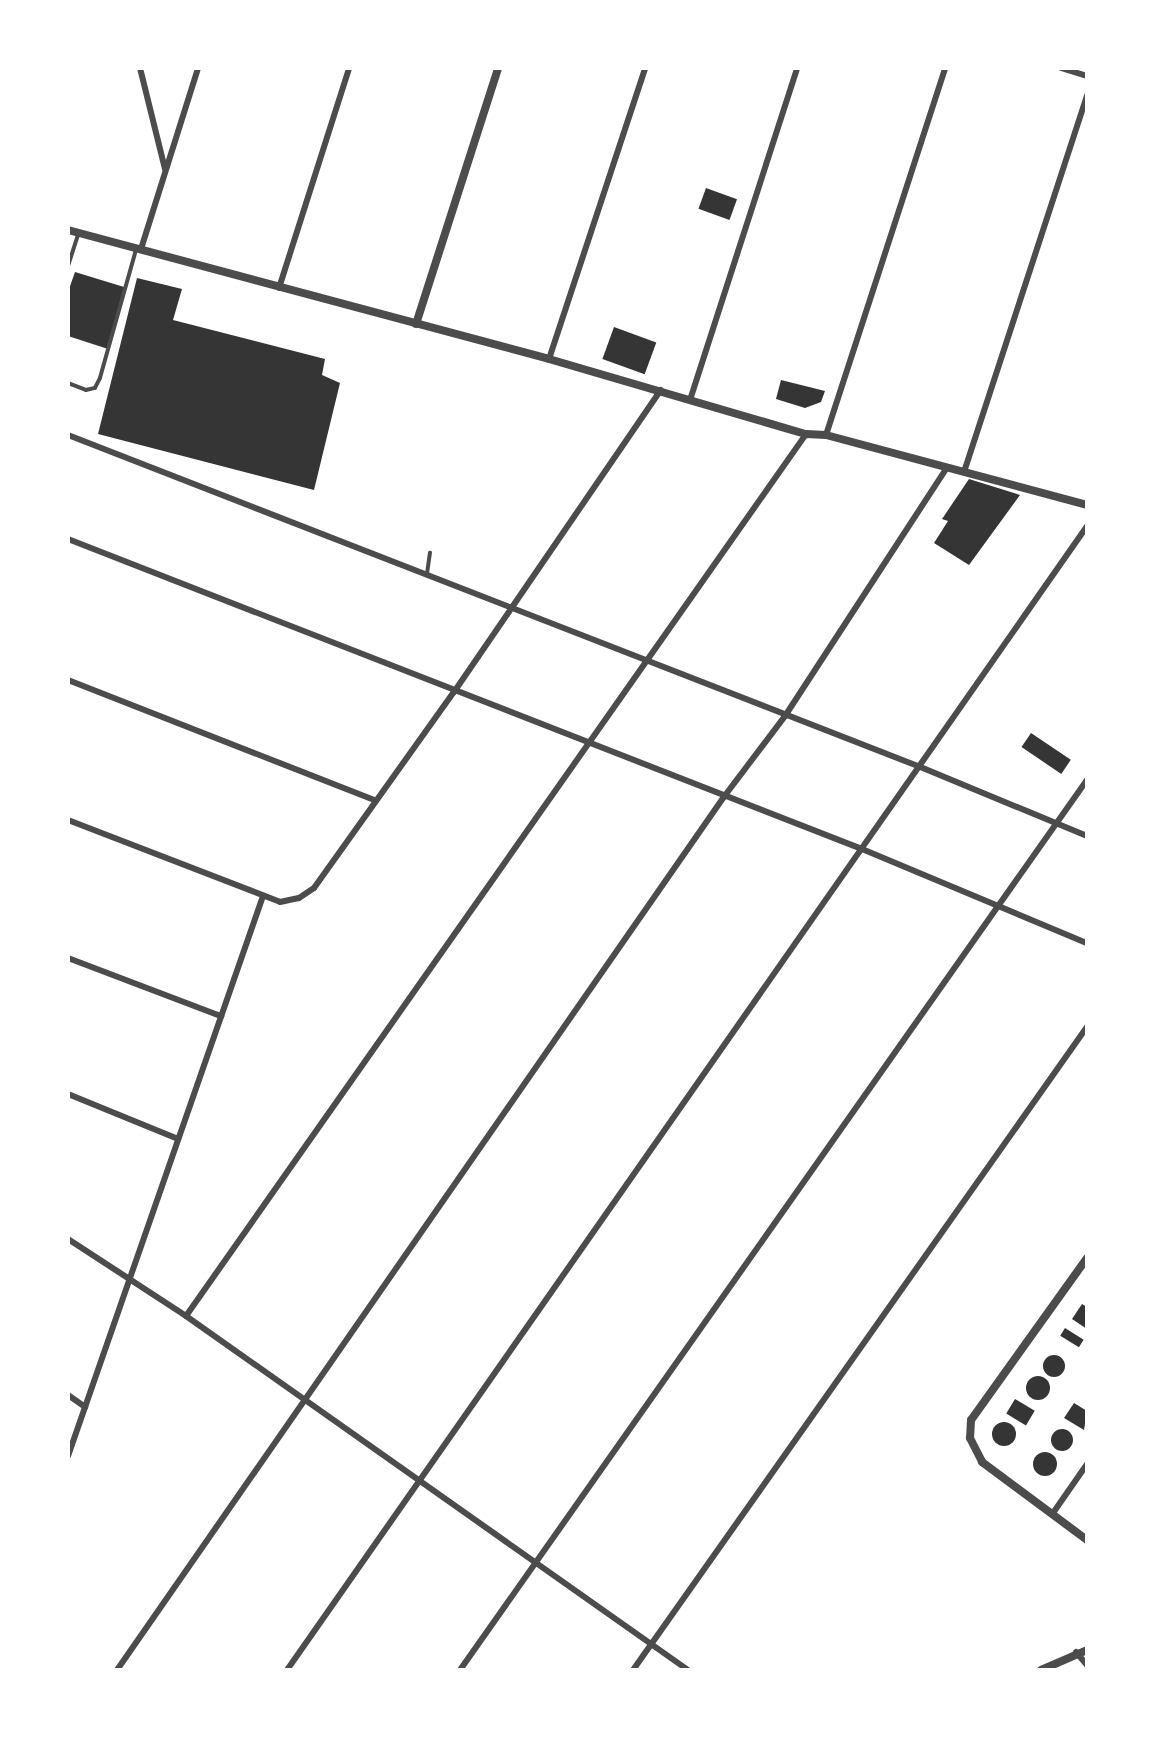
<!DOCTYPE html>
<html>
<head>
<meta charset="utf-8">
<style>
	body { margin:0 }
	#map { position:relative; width:1155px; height:1738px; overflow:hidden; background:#fff; font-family:"Source Sans 3",sans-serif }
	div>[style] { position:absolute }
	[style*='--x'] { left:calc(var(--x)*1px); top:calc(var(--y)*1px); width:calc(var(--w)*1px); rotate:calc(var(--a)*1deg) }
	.building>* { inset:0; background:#353535; transform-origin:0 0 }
	.round { border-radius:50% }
	.service>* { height:3.5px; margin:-1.75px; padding:0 1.75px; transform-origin:1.75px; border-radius:1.75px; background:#4c4c4c }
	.minor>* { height:6px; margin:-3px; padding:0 3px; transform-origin:3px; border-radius:3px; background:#4c4c4c }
	.tertiary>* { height:8px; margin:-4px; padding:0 4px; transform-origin:4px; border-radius:4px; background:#4c4c4c }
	span { translate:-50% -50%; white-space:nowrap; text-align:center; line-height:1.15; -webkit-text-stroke:7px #fff; paint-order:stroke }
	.frame { position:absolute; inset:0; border:70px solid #fff; pointer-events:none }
</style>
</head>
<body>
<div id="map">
	<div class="building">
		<i style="left:706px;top:188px;width:33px;height:22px;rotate:20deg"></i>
		<i style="clip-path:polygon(75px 272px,124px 287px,108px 349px,68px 336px,68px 292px)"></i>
		<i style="clip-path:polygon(137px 278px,182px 289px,173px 320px,325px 359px,322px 375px,340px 383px,314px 490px,98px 434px)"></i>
		<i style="left:614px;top:327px;width:45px;height:34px;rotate:20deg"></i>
		<i style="clip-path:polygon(781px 380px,825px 391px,821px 402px,805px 408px,776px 399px)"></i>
		<i style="clip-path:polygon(969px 479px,1020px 495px,969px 565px,934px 543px,948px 521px,942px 519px)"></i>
		<i style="left:1031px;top:733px;width:48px;height:17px;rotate:34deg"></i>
		<i style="clip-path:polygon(1082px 1304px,1087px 1307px,1087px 1329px,1072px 1319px)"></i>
		<i style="left:1065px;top:1328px;width:22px;height:9px;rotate:32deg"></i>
		<i class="round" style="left:1043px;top:1355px;width:22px;height:22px"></i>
		<i class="round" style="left:1026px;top:1376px;width:24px;height:24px"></i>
		<i style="left:1015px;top:1399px;width:23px;height:17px;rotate:31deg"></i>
		<i style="clip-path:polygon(1074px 1403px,1087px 1411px,1084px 1430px,1064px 1418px)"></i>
		<i class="round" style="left:992px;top:1422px;width:24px;height:24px"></i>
		<i class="round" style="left:1051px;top:1429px;width:22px;height:22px"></i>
		<i class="round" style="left:1033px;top:1452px;width:24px;height:24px"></i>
	</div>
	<div class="service">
		<i style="--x:68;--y:266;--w:33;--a:-72"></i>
		<i style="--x:68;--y:383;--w:19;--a:21"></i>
		<i style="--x:86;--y:390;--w:9;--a:-13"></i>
		<i style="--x:95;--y:388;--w:11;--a:-63"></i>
		<i style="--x:100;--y:378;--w:133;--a:-74.3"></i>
		<i style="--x:427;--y:574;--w:21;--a:-82"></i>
	</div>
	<div class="minor">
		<i style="--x:140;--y:68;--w:104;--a:76.1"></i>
		<i style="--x:1061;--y:68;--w:27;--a:17"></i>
		<i style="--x:141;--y:249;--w:190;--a:-72.5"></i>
		<i style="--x:279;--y:288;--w:231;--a:-72.3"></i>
		<i style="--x:549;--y:359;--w:306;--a:-71.7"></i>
		<i style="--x:690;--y:400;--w:349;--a:-72.1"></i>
		<i style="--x:68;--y:435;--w:912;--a:21.28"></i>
		<i style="--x:918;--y:766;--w:183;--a:22.5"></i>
		<i style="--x:826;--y:435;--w:386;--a:-72"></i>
		<i style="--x:964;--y:472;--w:397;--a:-71.9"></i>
		<i style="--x:68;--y:539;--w:852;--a:21.33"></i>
		<i style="--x:862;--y:849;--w:244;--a:22.7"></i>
		<i style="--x:68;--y:680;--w:329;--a:21.4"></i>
		<i style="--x:68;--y:820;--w:227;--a:21.1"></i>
		<i style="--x:280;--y:902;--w:19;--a:-12"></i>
		<i style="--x:299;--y:898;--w:18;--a:-34"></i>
		<i style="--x:314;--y:888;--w:241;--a:-54.5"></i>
		<i style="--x:454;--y:692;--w:366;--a:-55.6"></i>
		<i style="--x:68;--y:958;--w:164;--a:20.8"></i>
		<i style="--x:68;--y:1094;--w:119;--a:22.2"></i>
		<i style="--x:68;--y:1239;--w:141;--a:33.1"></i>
		<i style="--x:186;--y:1316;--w:614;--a:35.19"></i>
		<i style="--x:186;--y:1316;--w:1078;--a:-54.89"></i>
		<i style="--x:68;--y:1395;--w:21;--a:35"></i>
		<i style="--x:68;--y:1456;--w:593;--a:-70.8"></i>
		<i style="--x:1053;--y:1513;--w:60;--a:-55.2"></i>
		<i style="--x:1076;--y:1652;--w:17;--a:50"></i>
		<i style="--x:117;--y:1670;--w:1062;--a:-55.2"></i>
		<i style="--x:723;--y:798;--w:103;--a:-52.9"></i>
		<i style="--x:785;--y:716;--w:295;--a:-56.9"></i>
		<i style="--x:287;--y:1670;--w:1396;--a:-55.03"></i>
		<i style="--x:460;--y:1670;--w:1089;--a:-54.84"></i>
		<i style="--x:633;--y:1670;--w:787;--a:-54.78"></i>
	</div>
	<div class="tertiary">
		<i style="--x:68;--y:230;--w:498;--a:15"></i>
		<i style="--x:549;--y:359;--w:268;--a:16.3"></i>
		<i style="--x:806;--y:434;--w:20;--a:3"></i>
		<i style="--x:826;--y:435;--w:270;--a:15"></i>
		<i style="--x:416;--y:324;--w:269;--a:-72.2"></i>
		<i style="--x:1087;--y:1258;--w:199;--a:125.6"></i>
		<i style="--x:971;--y:1420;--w:18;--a:93"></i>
		<i style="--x:970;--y:1438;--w:27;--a:63"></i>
		<i style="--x:982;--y:1462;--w:131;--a:36.6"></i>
		<i style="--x:1041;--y:1670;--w:50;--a:-23.5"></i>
	</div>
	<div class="frame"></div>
</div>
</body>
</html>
